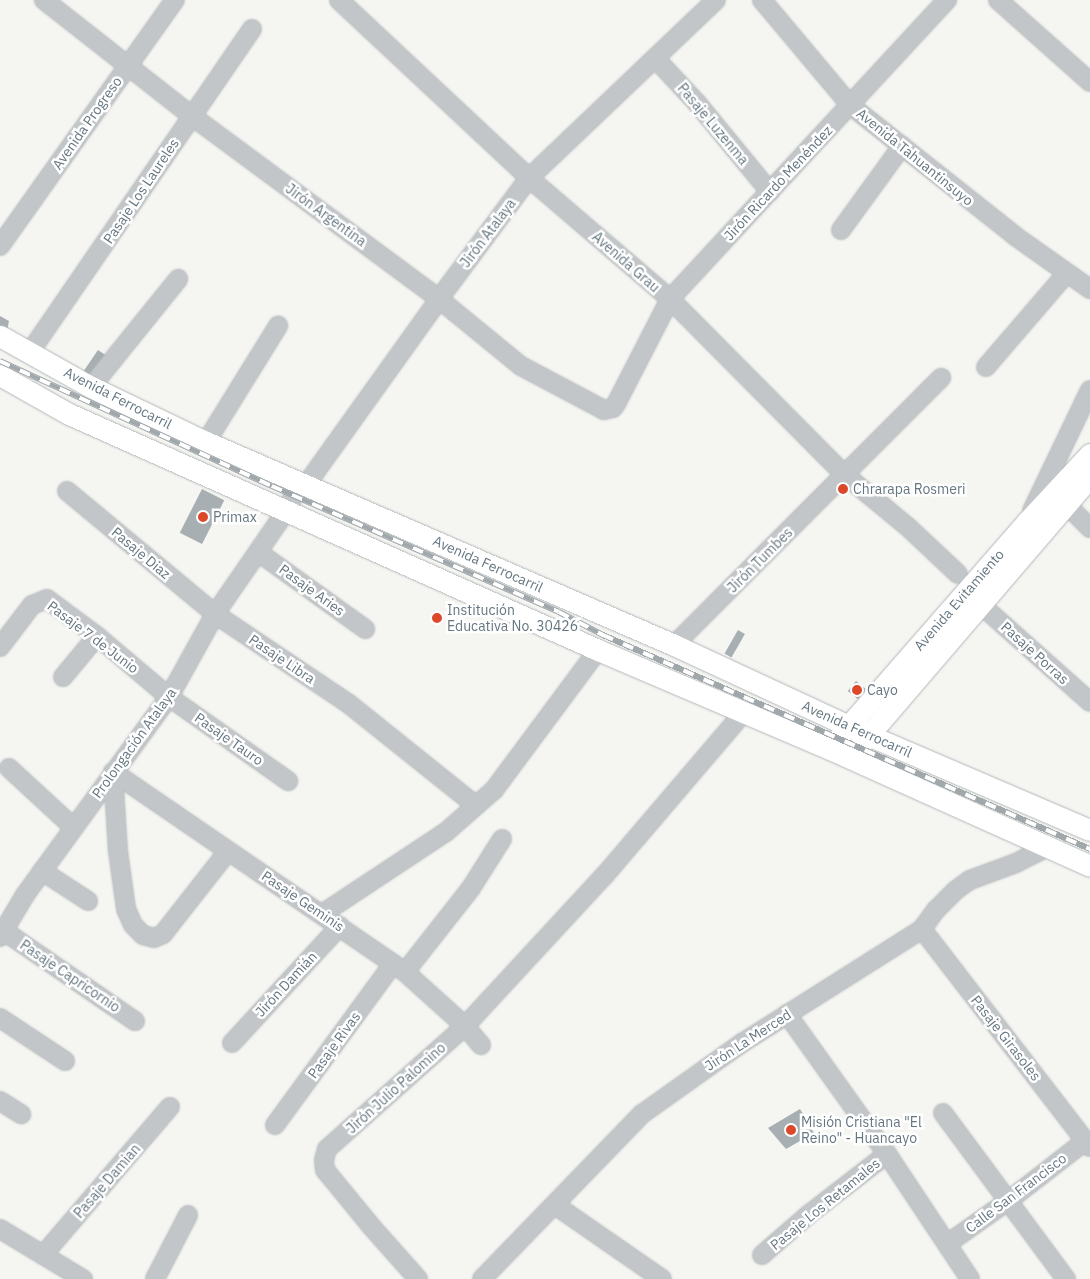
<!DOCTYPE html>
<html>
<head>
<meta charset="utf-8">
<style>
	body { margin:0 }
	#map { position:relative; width:1090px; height:1279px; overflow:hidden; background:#f5f5f1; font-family:"IBM Plex Sans",sans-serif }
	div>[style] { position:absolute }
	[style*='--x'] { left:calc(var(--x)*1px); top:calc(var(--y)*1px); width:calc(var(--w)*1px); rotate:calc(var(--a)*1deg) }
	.building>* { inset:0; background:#a7afb3; transform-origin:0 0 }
	.roads { filter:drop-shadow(0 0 1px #b3b8bb) drop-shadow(0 0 1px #b3b8bb) }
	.minor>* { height:18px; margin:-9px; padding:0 9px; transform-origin:9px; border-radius:9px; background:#c3c6c9 }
	.major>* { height:21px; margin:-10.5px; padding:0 10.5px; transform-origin:10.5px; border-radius:10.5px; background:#fff }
	.rail>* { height:5.5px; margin-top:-2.75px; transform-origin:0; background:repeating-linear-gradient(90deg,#fff 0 11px,#a1a8ac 0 22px); box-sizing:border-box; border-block:1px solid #a1a8ac }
	.dots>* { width:14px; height:14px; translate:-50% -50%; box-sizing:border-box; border:2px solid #fff; border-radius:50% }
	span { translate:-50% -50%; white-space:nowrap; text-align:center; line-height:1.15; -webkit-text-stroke:5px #fff; paint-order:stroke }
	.street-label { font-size:14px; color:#657681 }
	.poi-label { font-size:14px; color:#657681 }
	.left { translate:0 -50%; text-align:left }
</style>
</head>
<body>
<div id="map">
	<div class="building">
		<i style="clip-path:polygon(0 316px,9px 321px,7px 331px,0 327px)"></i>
		<i style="clip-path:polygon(98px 350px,107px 356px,95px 373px,88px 375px,83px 372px)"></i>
		<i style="left:202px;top:489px;width:25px;height:49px;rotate:27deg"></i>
		<i style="left:738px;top:630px;width:8px;height:27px;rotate:30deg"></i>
		<i style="left:856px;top:681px;width:13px;height:13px;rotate:39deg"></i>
		<i style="clip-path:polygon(800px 1109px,814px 1133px,786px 1149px,768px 1128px)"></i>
	</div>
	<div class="roads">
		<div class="minor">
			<i style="--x:44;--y:0;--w:188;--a:38.1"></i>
			<i style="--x:192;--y:116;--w:307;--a:36.5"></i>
			<i style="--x:439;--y:299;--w:106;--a:39.3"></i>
			<i style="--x:521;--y:366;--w:94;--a:27.9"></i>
			<i style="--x:604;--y:410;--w:9;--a:-13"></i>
			<i style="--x:613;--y:408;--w:5;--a:-53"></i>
			<i style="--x:616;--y:404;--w:118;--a:-62.8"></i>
			<i style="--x:670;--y:299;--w:408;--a:-47.2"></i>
			<i style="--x:339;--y:0;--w:260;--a:43.1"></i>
			<i style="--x:529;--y:178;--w:186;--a:40.6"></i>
			<i style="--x:670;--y:299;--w:248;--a:45.2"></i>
			<i style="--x:845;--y:475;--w:83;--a:39.6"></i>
			<i style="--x:909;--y:528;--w:67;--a:43.2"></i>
			<i style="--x:762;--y:0;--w:137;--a:50"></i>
			<i style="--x:850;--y:105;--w:211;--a:38.4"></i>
			<i style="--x:1015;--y:236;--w:92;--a:35.2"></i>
			<i style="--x:998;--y:0;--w:123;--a:41.7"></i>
			<i style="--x:655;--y:58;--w:62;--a:47"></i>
			<i style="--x:697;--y:103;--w:115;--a:50.6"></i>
			<i style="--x:841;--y:230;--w:104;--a:-54"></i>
			<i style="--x:0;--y:246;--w:302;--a:-54.6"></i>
			<i style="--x:30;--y:352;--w:392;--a:-55.5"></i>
			<i style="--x:986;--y:367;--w:123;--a:-49.3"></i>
			<i style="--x:91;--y:387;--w:139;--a:-51.1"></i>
			<i style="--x:206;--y:442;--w:137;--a:-58.2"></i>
			<i style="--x:67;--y:491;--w:192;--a:39.7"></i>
			<i style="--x:215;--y:614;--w:161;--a:33.9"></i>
			<i style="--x:349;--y:704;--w:161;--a:38.7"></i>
			<i style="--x:1066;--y:504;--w:34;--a:45"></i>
			<i style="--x:1032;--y:511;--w:134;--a:-64.4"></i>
			<i style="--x:258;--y:552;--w:132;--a:35.7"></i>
			<i style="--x:980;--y:604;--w:147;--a:41.7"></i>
			<i style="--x:674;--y:645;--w:378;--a:-45"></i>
			<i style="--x:0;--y:647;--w:53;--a:-52.7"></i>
			<i style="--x:32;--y:605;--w:16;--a:-22"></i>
			<i style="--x:47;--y:599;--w:62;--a:36.5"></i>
			<i style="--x:97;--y:636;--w:94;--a:40.3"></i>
			<i style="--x:169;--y:697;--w:146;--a:35.2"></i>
			<i style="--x:63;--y:677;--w:53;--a:-50.3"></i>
			<i style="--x:9;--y:768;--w:88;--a:42.7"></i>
			<i style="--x:113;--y:772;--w:354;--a:34.4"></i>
			<i style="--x:405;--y:972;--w:81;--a:42"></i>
			<i style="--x:465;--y:1026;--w:25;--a:50"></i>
			<i style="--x:113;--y:772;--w:79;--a:86.4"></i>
			<i style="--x:118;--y:851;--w:59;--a:82.1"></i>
			<i style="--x:126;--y:909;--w:17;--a:66"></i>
			<i style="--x:133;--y:925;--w:14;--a:45"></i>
			<i style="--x:143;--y:935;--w:11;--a:15"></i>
			<i style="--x:154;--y:938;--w:10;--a:-24"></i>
			<i style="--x:163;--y:934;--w:105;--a:-51.9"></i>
			<i style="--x:42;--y:871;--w:55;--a:33.1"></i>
			<i style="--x:322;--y:914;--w:149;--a:-33.5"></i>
			<i style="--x:446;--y:832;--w:64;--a:-41.2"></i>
			<i style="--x:494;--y:790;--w:174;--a:-53.4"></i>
			<i style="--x:922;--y:929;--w:275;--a:52.4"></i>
			<i style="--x:4;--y:931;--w:159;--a:34.5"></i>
			<i style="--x:0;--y:937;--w:49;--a:-59.2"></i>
			<i style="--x:25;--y:895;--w:245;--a:-54"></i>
			<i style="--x:169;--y:697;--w:95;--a:-61"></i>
			<i style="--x:215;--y:614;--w:125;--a:-55.4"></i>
			<i style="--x:286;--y:511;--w:18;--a:-63"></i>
			<i style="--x:294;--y:495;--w:16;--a:-40"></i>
			<i style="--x:306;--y:485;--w:229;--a:-54.4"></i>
			<i style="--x:439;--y:299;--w:151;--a:-53.4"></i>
			<i style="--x:529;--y:178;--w:258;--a:-43.6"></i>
			<i style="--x:405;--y:972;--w:107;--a:-51.8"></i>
			<i style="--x:471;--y:888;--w:58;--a:-57.7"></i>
			<i style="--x:787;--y:1014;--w:172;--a:54.5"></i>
			<i style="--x:887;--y:1154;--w:150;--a:56.4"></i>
			<i style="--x:0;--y:1018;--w:78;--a:33.5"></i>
			<i style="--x:232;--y:1043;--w:159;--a:-47.3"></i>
			<i style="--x:0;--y:1101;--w:25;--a:32"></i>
			<i style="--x:943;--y:1113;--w:207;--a:53.5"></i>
			<i style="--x:275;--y:1125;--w:200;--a:-53.8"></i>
			<i style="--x:555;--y:1205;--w:130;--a:34.7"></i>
			<i style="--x:0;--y:1229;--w:97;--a:31.1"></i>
			<i style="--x:947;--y:1244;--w:75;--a:-35.2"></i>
			<i style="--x:1008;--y:1201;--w:98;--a:-37.9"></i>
			<i style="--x:43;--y:1255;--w:195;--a:-49.4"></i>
			<i style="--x:762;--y:1255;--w:61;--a:-41"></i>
			<i style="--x:808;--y:1215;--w:100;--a:-37.7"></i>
			<i style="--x:155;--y:1279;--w:72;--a:-62.7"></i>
			<i style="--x:418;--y:1279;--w:71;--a:-131.6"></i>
			<i style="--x:371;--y:1226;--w:72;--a:-129.4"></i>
			<i style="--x:325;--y:1170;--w:10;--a:-96"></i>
			<i style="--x:324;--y:1160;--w:11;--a:-75"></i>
			<i style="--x:327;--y:1149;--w:185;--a:-41.7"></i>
			<i style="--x:465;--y:1026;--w:205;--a:-47.2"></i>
			<i style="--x:604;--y:876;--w:216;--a:-49.5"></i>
			<i style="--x:482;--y:1279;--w:230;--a:-45.9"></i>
			<i style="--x:642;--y:1114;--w:123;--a:-35.4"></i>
			<i style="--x:742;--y:1043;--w:213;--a:-32.3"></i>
			<i style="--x:922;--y:929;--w:24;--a:-54"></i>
			<i style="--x:936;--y:910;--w:28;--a:-45"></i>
			<i style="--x:956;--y:890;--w:17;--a:-36"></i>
			<i style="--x:970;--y:880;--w:49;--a:-20.3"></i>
			<i style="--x:1016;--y:863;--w:35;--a:-27"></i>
		</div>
		<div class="major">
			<i style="--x:0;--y:336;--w:104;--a:29.3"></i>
			<i style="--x:91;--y:387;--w:127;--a:25.6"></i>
			<i style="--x:206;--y:442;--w:510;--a:23.45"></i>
			<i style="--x:674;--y:645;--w:214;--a:24.9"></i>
			<i style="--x:868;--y:735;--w:241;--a:23.2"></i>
			<i style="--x:0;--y:375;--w:79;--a:29.5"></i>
			<i style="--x:69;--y:414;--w:579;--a:24.04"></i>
			<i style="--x:598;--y:650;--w:252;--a:23.1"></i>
			<i style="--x:830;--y:749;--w:285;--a:24.2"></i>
			<i style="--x:840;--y:736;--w:283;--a:-48.9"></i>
			<i style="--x:1026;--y:523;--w:94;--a:-47.2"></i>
			<i style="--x:860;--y:745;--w:353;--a:-49.4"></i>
		</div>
	</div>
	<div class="rail">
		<i style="--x:0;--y:361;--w:299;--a:24.7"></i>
		<i style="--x:272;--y:486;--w:313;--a:23.7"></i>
		<i style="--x:559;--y:612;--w:50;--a:27.6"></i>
		<i style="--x:603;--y:635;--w:532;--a:23.72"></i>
	</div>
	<div class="dots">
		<i style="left:843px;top:489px;background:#dc482a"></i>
		<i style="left:203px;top:517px;background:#dc482a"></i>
		<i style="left:437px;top:618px;background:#dc482a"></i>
		<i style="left:857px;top:690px;background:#dc482a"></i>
		<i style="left:791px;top:1130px;background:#dc482a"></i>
	</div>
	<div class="street-label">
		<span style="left:87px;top:123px;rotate:-55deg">Avenida Progreso</span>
		<span style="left:713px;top:124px;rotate:50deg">Pasaje Luzenma</span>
		<span style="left:915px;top:157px;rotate:39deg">Avenida Tahuantinsuyo</span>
		<span style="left:778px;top:183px;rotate:-47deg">Jirón Ricardo Menéndez</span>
		<span style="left:141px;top:191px;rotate:-56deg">Pasaje Los Laureles</span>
		<span style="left:326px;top:215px;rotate:36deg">Jirón Argentina</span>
		<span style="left:488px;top:233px;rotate:-53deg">Jirón Atalaya</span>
		<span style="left:626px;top:262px;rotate:41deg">Avenida Grau</span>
		<span style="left:118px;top:398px;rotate:27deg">Avenida Ferrocarril</span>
		<span style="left:141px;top:553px;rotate:40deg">Pasaje Diaz</span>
		<span style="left:760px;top:560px;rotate:-45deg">Jirón Tumbes</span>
		<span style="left:488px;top:564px;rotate:24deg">Avenida Ferrocarril</span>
		<span style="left:312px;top:590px;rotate:36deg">Pasaje Aries</span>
		<span style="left:959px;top:600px;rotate:-49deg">Avenida Evitamiento</span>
		<span style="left:93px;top:637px;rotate:37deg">Pasaje 7 de Junio</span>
		<span style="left:1035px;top:653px;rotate:42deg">Pasaje Porras</span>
		<span style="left:282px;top:659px;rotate:34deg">Pasaje Libra</span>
		<span style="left:857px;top:729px;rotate:24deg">Avenida Ferrocarril</span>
		<span style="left:229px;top:739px;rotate:35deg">Pasaje Tauro</span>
		<span style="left:134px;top:743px;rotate:-54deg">Prolongación Atalaya</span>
		<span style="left:303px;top:901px;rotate:34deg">Pasaje Geminis</span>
		<span style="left:70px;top:976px;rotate:34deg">Pasaje Capricornio</span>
		<span style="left:286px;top:984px;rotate:-47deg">Jirón Damián</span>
		<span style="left:1006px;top:1038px;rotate:52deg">Pasaje Girasoles</span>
		<span style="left:748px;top:1040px;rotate:-33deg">Jirón La Merced</span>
		<span style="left:334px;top:1045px;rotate:-54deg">Pasaje Rivas</span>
		<span style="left:396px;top:1088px;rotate:-42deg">Jirón Julio Palomino</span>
		<span style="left:107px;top:1181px;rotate:-49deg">Pasaje Damian</span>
		<span style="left:1016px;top:1193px;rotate:-37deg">Calle San Francisco</span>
		<span style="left:825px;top:1204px;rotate:-39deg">Pasaje Los Retamales</span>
	</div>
	<div class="poi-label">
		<span class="left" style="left:853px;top:489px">Chrarapa Rosmeri</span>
		<span class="left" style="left:213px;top:517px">Primax</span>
		<span class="left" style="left:447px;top:618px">Institución<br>Educativa No. 30426</span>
		<span class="left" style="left:867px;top:690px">Cayo</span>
		<span class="left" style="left:801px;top:1130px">Misión Cristiana "El<br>Reino" - Huancayo</span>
	</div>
</div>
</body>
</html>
